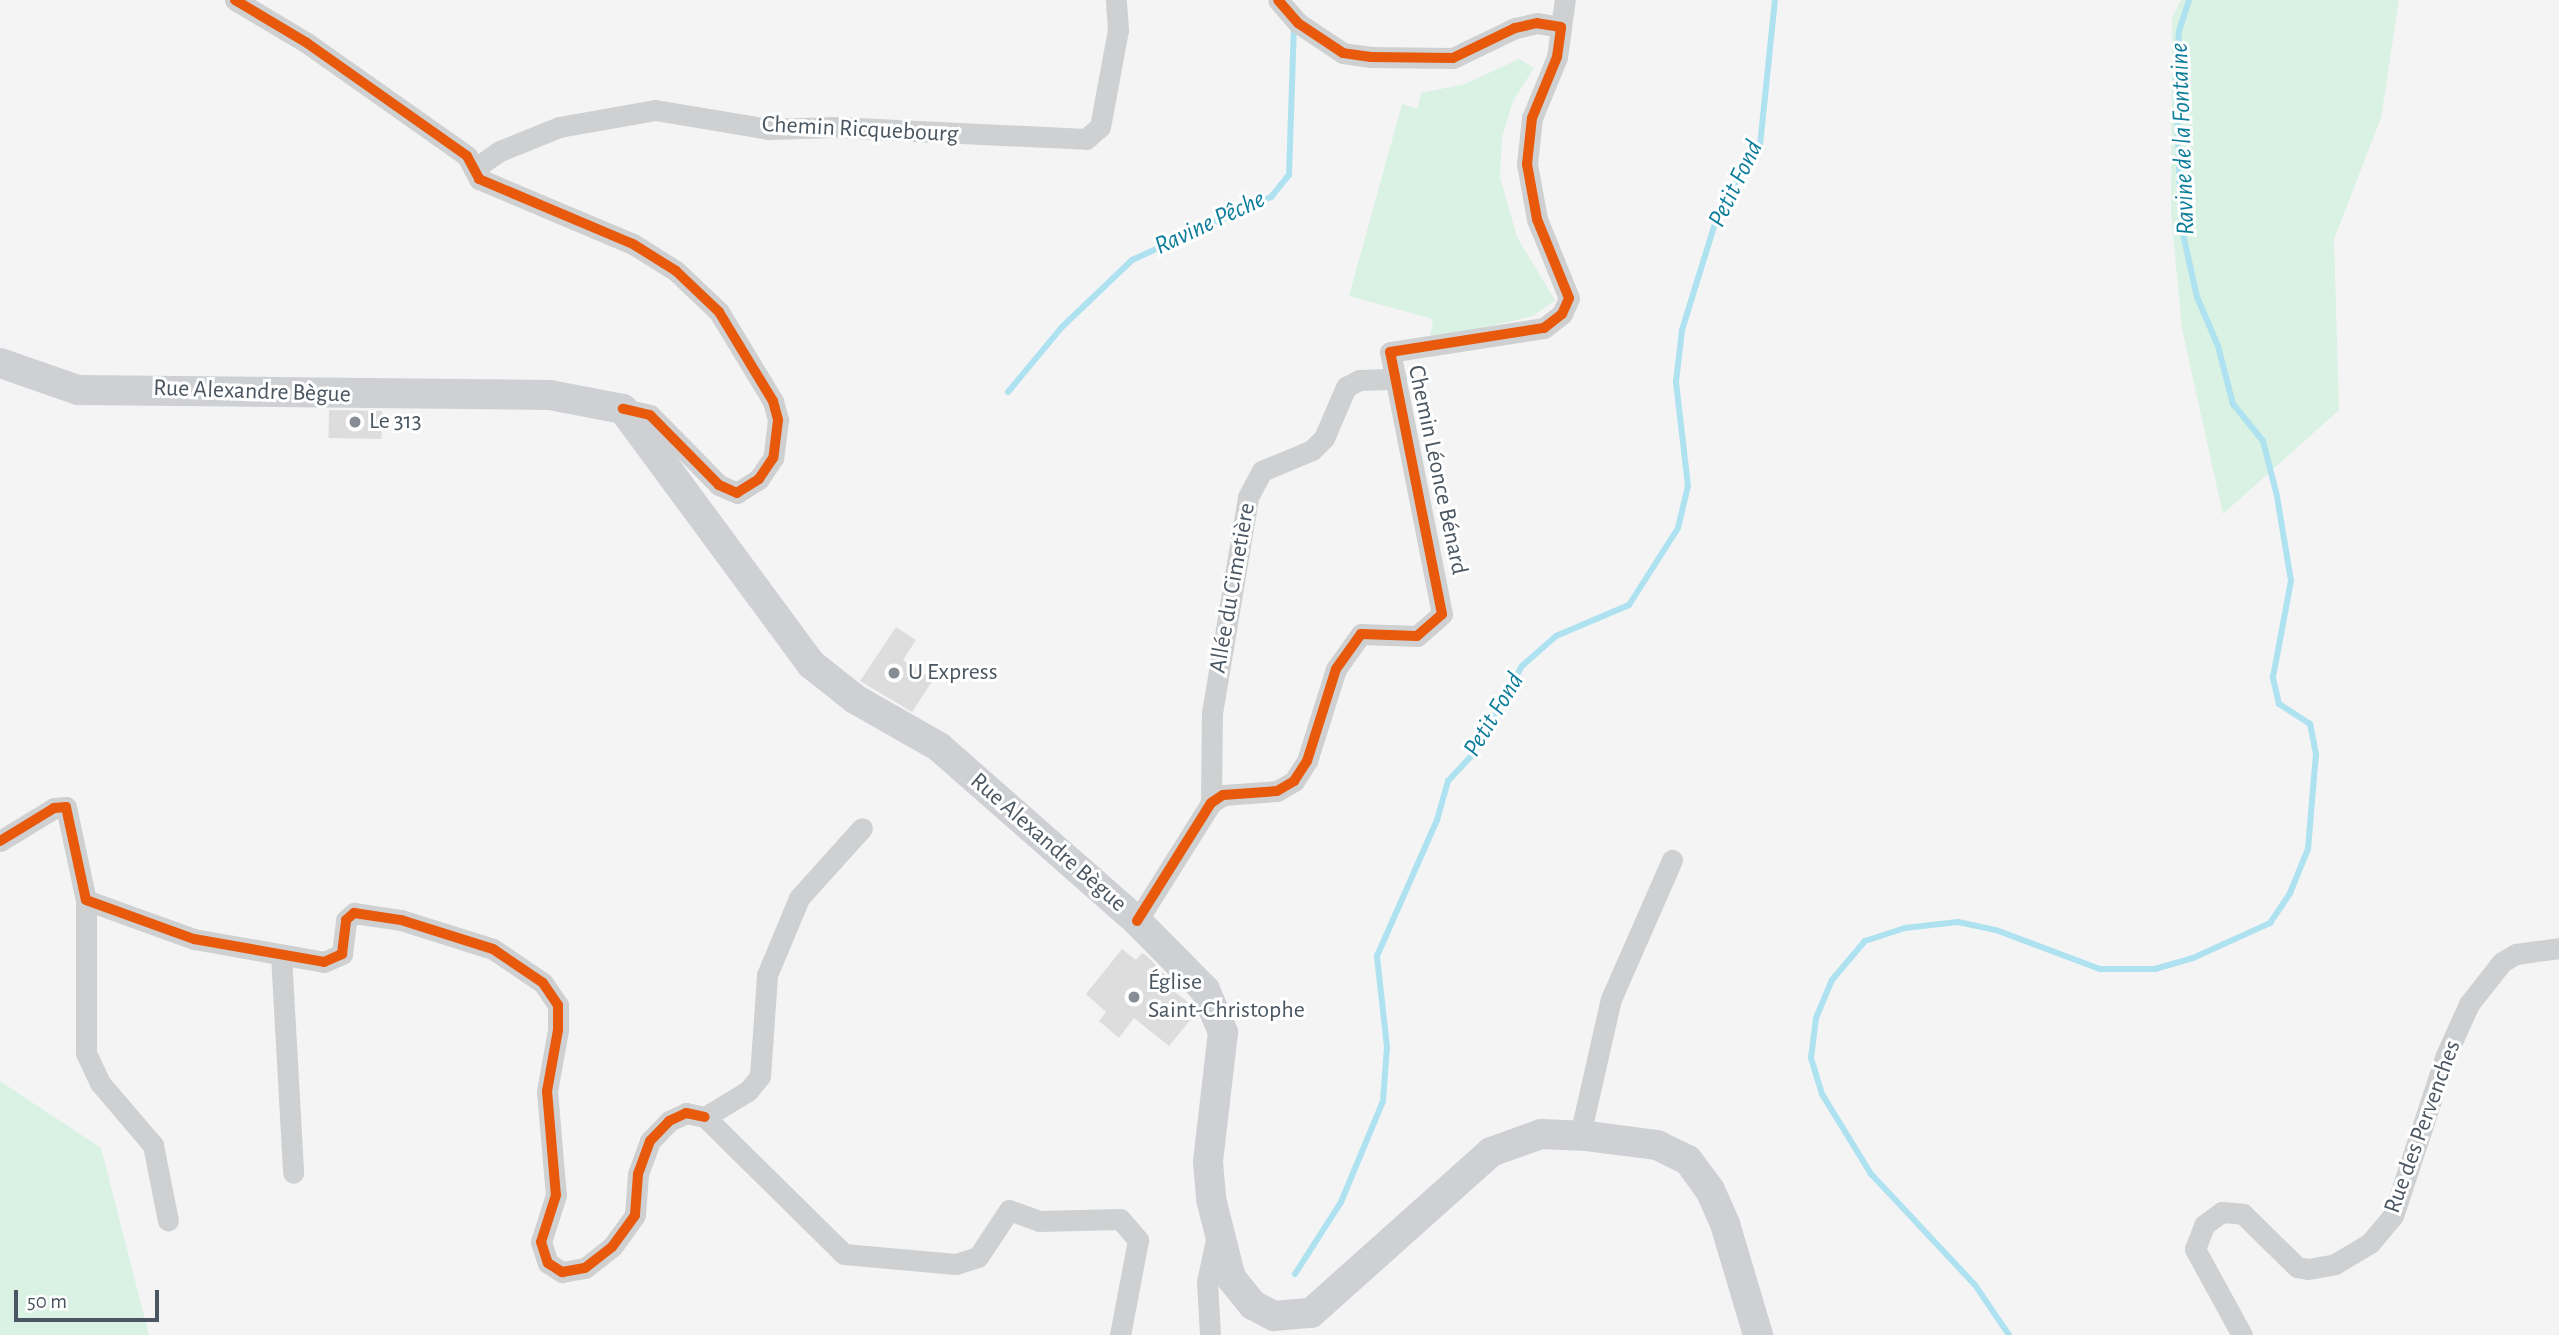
<!DOCTYPE html>
<html>
<head>
<meta charset="utf-8">
<style>
	body { margin:0 }
	#map { position:relative; width:2559px; height:1335px; overflow:hidden; background:#f4f4f4; font-family:"Alegreya Sans",sans-serif }
	div>[style] { position:absolute }
	[style*='--x'] { left:calc(var(--x)*1px); top:calc(var(--y)*1px); width:calc(var(--w)*1px); rotate:calc(var(--a)*1deg) }
	.green>* { inset:0; background:#d9f2e3 }
	.stream>* { height:6px; margin:-3px; padding:0 3px; transform-origin:3px; border-radius:3px; background:#aee2f0 }
	.building>* { inset:0; background:#ddddde; transform-origin:0 0 }
	.street>* { height:21px; margin:-10.5px; padding:0 10.5px; transform-origin:10.5px; border-radius:10.5px; background:#ced0d2 }
	.secondary>* { height:30px; margin:-15px; padding:0 15px; transform-origin:15px; border-radius:15px; background:#ced0d4 }
	.cycleway>* { height:10px; margin:-5px; padding:0 5px; transform-origin:5px; border-radius:5px; background:#e8590c }
	.dots>* { width:19px; height:19px; translate:-50% -50%; box-sizing:border-box; border:4px solid #fff; border-radius:50% }
	span { translate:-50% -50%; white-space:nowrap; text-align:center; line-height:1.15; -webkit-text-stroke:6px #fff; paint-order:stroke }
	.street-label { font-size:24px; color:#4a5661 }
	.poi-label { font-size:24px; color:#4a5661 }
	.left { translate:0 -50%; text-align:left }
	.water-label { font-size:26px; color:#0c7c9b; font-style:italic }
	.scale { position:absolute; left:14px; top:1290px; width:145px; height:32px; box-sizing:border-box; border:4px solid #4a5661; border-top:0; padding-left:9px; font-size:21px; line-height:24px; white-space:nowrap; color:#4a5661; -webkit-text-stroke:5px #fff; paint-order:stroke }
</style>
</head>
<body>
<div id="map">
	<div class="green">
		<i style="clip-path:polygon(2181px 0,2399px 0,2381px 118px,2334px 239px,2339px 410px,2223px 514px,2182px 329px,2171px 212px,2172px 18px)"></i>
		<i style="clip-path:polygon(1519px 59px,1534px 68px,1513px 101px,1502px 137px,1500px 177px,1517px 237px,1555px 300px,1533px 316px,1430px 340px,1433px 319px,1349px 296px,1402px 104px,1418px 109px,1421px 93px,1465px 84px)"></i>
		<i style="clip-path:polygon(0 1081px,101px 1148px,149px 1335px,0 1335px)"></i>
	</div>
	<div class="stream">
		<i style="--x:1008;--y:392;--w:85;--a:-50.3"></i>
		<i style="--x:1062;--y:327;--w:97;--a:-43.7"></i>
		<i style="--x:1132;--y:260;--w:153;--a:-24.4"></i>
		<i style="--x:1271;--y:197;--w:28;--a:-51"></i>
		<i style="--x:1289;--y:175;--w:149;--a:-88.1"></i>
		<i style="--x:1295;--y:1274;--w:85;--a:-57.4"></i>
		<i style="--x:1341;--y:1202;--w:109;--a:-67.4"></i>
		<i style="--x:1383;--y:1101;--w:54;--a:-85.8"></i>
		<i style="--x:1387;--y:1047;--w:92;--a:-96.3"></i>
		<i style="--x:1377;--y:956;--w:149;--a:-66.2"></i>
		<i style="--x:1437;--y:820;--w:41;--a:-74.2"></i>
		<i style="--x:1448;--y:781;--w:35;--a:-47"></i>
		<i style="--x:1472;--y:755;--w:102;--a:-60.7"></i>
		<i style="--x:1522;--y:666;--w:45;--a:-41.4"></i>
		<i style="--x:1556;--y:636;--w:79;--a:-23"></i>
		<i style="--x:1629;--y:605;--w:91;--a:-57.5"></i>
		<i style="--x:1678;--y:528;--w:43;--a:-76.6"></i>
		<i style="--x:1688;--y:486;--w:105;--a:-96.6"></i>
		<i style="--x:1676;--y:382;--w:52;--a:-83.4"></i>
		<i style="--x:1682;--y:330;--w:129;--a:-72.8"></i>
		<i style="--x:1720;--y:207;--w:74;--a:-57.2"></i>
		<i style="--x:1760;--y:145;--w:146;--a:-84.1"></i>
		<i style="--x:2009;--y:1335;--w:60;--a:-124.2"></i>
		<i style="--x:1975;--y:1285;--w:152;--a:-133.1"></i>
		<i style="--x:1871;--y:1174;--w:94;--a:-121.5"></i>
		<i style="--x:1822;--y:1094;--w:38;--a:-107"></i>
		<i style="--x:1811;--y:1058;--w:40;--a:-82.9"></i>
		<i style="--x:1816;--y:1018;--w:41;--a:-67.2"></i>
		<i style="--x:1832;--y:980;--w:51;--a:-49.8"></i>
		<i style="--x:1865;--y:941;--w:42;--a:-18"></i>
		<i style="--x:1905;--y:928;--w:53;--a:-6.5"></i>
		<i style="--x:1958;--y:922;--w:39;--a:12"></i>
		<i style="--x:1996;--y:930;--w:111;--a:20.6"></i>
		<i style="--x:2100;--y:969;--w:55;--a:0"></i>
		<i style="--x:2155;--y:969;--w:40;--a:-16"></i>
		<i style="--x:2193;--y:958;--w:85;--a:-24.4"></i>
		<i style="--x:2270;--y:923;--w:36;--a:-56"></i>
		<i style="--x:2290;--y:893;--w:48;--a:-67.8"></i>
		<i style="--x:2308;--y:849;--w:95;--a:-85.2"></i>
		<i style="--x:2316;--y:754;--w:31;--a:-101"></i>
		<i style="--x:2310;--y:724;--w:37;--a:-147"></i>
		<i style="--x:2279;--y:704;--w:28;--a:-103"></i>
		<i style="--x:2273;--y:677;--w:98;--a:-79.4"></i>
		<i style="--x:2291;--y:581;--w:86;--a:-99.4"></i>
		<i style="--x:2277;--y:496;--w:57;--a:-104.3"></i>
		<i style="--x:2263;--y:441;--w:48;--a:-129"></i>
		<i style="--x:2233;--y:404;--w:60;--a:-104.5"></i>
		<i style="--x:2218;--y:346;--w:53;--a:-113.2"></i>
		<i style="--x:2197;--y:297;--w:74;--a:-102.5"></i>
		<i style="--x:2181;--y:225;--w:150;--a:-91.9"></i>
		<i style="--x:2176;--y:75;--w:44;--a:-86.1"></i>
		<i style="--x:2179;--y:31;--w:33;--a:-72"></i>
	</div>
	<div class="building">
		<i style="left:329px;top:410px;width:53px;height:28px;rotate:1deg"></i>
		<i style="clip-path:polygon(896px 627px,916px 640px,903px 660px,933px 680px,912px 712px,860px 681px)"></i>
		<i style="clip-path:polygon(1122px 949px,1136px 960px,1142px 953px,1147px 956px,1166px 976px,1162px 982px,1193px 1006px,1196px 1013px,1169px 1046px,1134px 1018px,1119px 1038px,1099px 1021px,1106px 1012px,1086px 994px)"></i>
	</div>
	<div class="street">
		<i style="--x:235;--y:0;--w:84;--a:30.8"></i>
		<i style="--x:307;--y:43;--w:196;--a:35.2"></i>
		<i style="--x:467;--y:156;--w:26;--a:62"></i>
		<i style="--x:479;--y:179;--w:167;--a:22.9"></i>
		<i style="--x:633;--y:244;--w:51;--a:32.1"></i>
		<i style="--x:676;--y:271;--w:59;--a:43.6"></i>
		<i style="--x:719;--y:312;--w:104;--a:58.8"></i>
		<i style="--x:773;--y:401;--w:20;--a:75"></i>
		<i style="--x:778;--y:420;--w:38;--a:97"></i>
		<i style="--x:773;--y:458;--w:25;--a:124"></i>
		<i style="--x:759;--y:479;--w:26;--a:148"></i>
		<i style="--x:737;--y:493;--w:20;--a:-156"></i>
		<i style="--x:719;--y:485;--w:98;--a:-134.6"></i>
		<i style="--x:650;--y:415;--w:28;--a:-167"></i>
		<i style="--x:1561;--y:27;--w:27;--a:-82"></i>
		<i style="--x:474;--y:169;--w:32;--a:-35"></i>
		<i style="--x:500;--y:151;--w:64;--a:-22.1"></i>
		<i style="--x:559;--y:127;--w:97;--a:-10"></i>
		<i style="--x:655;--y:110;--w:116;--a:9.5"></i>
		<i style="--x:769;--y:129;--w:65;--a:-1.8"></i>
		<i style="--x:834;--y:127;--w:252;--a:2.7"></i>
		<i style="--x:1086;--y:139;--w:18;--a:-41"></i>
		<i style="--x:1100;--y:127;--w:99;--a:-79.5"></i>
		<i style="--x:1118;--y:30;--w:30;--a:-94"></i>
		<i style="--x:1211;--y:803;--w:90;--a:-89.4"></i>
		<i style="--x:1212;--y:713;--w:219;--a:-80.5"></i>
		<i style="--x:1248;--y:497;--w:30;--a:-62"></i>
		<i style="--x:1262;--y:471;--w:54;--a:-22.8"></i>
		<i style="--x:1312;--y:450;--w:17;--a:-45"></i>
		<i style="--x:1324;--y:438;--w:56;--a:-66.7"></i>
		<i style="--x:1346;--y:387;--w:15;--a:-28"></i>
		<i style="--x:1359;--y:380;--w:37;--a:-2"></i>
		<i style="--x:0;--y:841;--w:63;--a:-31.4"></i>
		<i style="--x:54;--y:808;--w:12;--a:-5"></i>
		<i style="--x:66;--y:807;--w:95;--a:77.9"></i>
		<i style="--x:86;--y:900;--w:115;--a:19.9"></i>
		<i style="--x:194;--y:939;--w:132;--a:10"></i>
		<i style="--x:324;--y:962;--w:20;--a:-24"></i>
		<i style="--x:342;--y:954;--w:34;--a:-83"></i>
		<i style="--x:346;--y:920;--w:11;--a:-41"></i>
		<i style="--x:354;--y:913;--w:48;--a:8.5"></i>
		<i style="--x:401;--y:920;--w:96;--a:17.5"></i>
		<i style="--x:493;--y:949;--w:60;--a:34.2"></i>
		<i style="--x:543;--y:983;--w:27;--a:56"></i>
		<i style="--x:558;--y:1005;--w:25;--a:90"></i>
		<i style="--x:558;--y:1030;--w:62;--a:100.2"></i>
		<i style="--x:547;--y:1091;--w:104;--a:85.1"></i>
		<i style="--x:556;--y:1195;--w:49;--a:107.7"></i>
		<i style="--x:541;--y:1242;--w:22;--a:72"></i>
		<i style="--x:548;--y:1263;--w:17;--a:33"></i>
		<i style="--x:562;--y:1272;--w:23;--a:-10"></i>
		<i style="--x:585;--y:1268;--w:34;--a:-38"></i>
		<i style="--x:612;--y:1247;--w:39;--a:-54"></i>
		<i style="--x:635;--y:1215;--w:41;--a:-85.8"></i>
		<i style="--x:638;--y:1174;--w:35;--a:-70"></i>
		<i style="--x:650;--y:1141;--w:28;--a:-46"></i>
		<i style="--x:669;--y:1121;--w:19;--a:-25"></i>
		<i style="--x:686;--y:1113;--w:19;--a:12"></i>
		<i style="--x:86;--y:900;--w:153;--a:90"></i>
		<i style="--x:86;--y:1053;--w:33;--a:65"></i>
		<i style="--x:100;--y:1083;--w:82;--a:49.5"></i>
		<i style="--x:153;--y:1145;--w:77;--a:78.8"></i>
		<i style="--x:1137;--y:921;--w:139;--a:-57.9"></i>
		<i style="--x:1211;--y:803;--w:14;--a:-34"></i>
		<i style="--x:1223;--y:795;--w:54;--a:-4.2"></i>
		<i style="--x:1277;--y:791;--w:20;--a:-30"></i>
		<i style="--x:1294;--y:781;--w:24;--a:-57"></i>
		<i style="--x:1307;--y:761;--w:96;--a:-72.5"></i>
		<i style="--x:1336;--y:669;--w:43;--a:-54.5"></i>
		<i style="--x:1361;--y:634;--w:56;--a:2"></i>
		<i style="--x:1417;--y:636;--w:33;--a:-41"></i>
		<i style="--x:1442;--y:614;--w:267;--a:-101.2"></i>
		<i style="--x:1390;--y:352;--w:156;--a:-8.9"></i>
		<i style="--x:1544;--y:328;--w:23;--a:-38"></i>
		<i style="--x:1562;--y:314;--w:17;--a:-66"></i>
		<i style="--x:1569;--y:298;--w:85;--a:-112.1"></i>
		<i style="--x:1537;--y:219;--w:56;--a:-100.3"></i>
		<i style="--x:1527;--y:164;--w:46;--a:-83.8"></i>
		<i style="--x:1532;--y:118;--w:66;--a:-67.7"></i>
		<i style="--x:1557;--y:57;--w:30;--a:-82"></i>
		<i style="--x:1561;--y:27;--w:24;--a:-171"></i>
		<i style="--x:1537;--y:23;--w:23;--a:167"></i>
		<i style="--x:1515;--y:28;--w:69;--a:154.2"></i>
		<i style="--x:1453;--y:58;--w:82;--a:-179.3"></i>
		<i style="--x:1371;--y:57;--w:28;--a:-172"></i>
		<i style="--x:1343;--y:53;--w:54;--a:-146.3"></i>
		<i style="--x:1298;--y:23;--w:30;--a:-131"></i>
		<i style="--x:281;--y:955;--w:218;--a:86.8"></i>
		<i style="--x:705;--y:1117;--w:195;--a:44.6"></i>
		<i style="--x:844;--y:1254;--w:112;--a:5.1"></i>
		<i style="--x:956;--y:1264;--w:23;--a:-18"></i>
		<i style="--x:978;--y:1257;--w:56;--a:-56.6"></i>
		<i style="--x:1009;--y:1210;--w:32;--a:20"></i>
		<i style="--x:1039;--y:1221;--w:81;--a:-1.4"></i>
		<i style="--x:1120;--y:1219;--w:28;--a:49"></i>
		<i style="--x:1138;--y:1240;--w:97;--a:100.7"></i>
		<i style="--x:705;--y:1117;--w:50;--a:-31.2"></i>
		<i style="--x:748;--y:1091;--w:19;--a:-51"></i>
		<i style="--x:760;--y:1076;--w:101;--a:-86"></i>
		<i style="--x:767;--y:975;--w:83;--a:-67.4"></i>
		<i style="--x:799;--y:898;--w:94;--a:-48"></i>
		<i style="--x:1580;--y:1135;--w:139;--a:-77.2"></i>
		<i style="--x:1611;--y:999;--w:152;--a:-66.3"></i>
		<i style="--x:1210;--y:1335;--w:53;--a:-93.2"></i>
		<i style="--x:1207;--y:1282;--w:48;--a:-78"></i>
		<i style="--x:2242;--y:1335;--w:98;--a:-118.7"></i>
		<i style="--x:2195;--y:1249;--w:26;--a:-69"></i>
		<i style="--x:2204;--y:1225;--w:22;--a:-36"></i>
		<i style="--x:2222;--y:1212;--w:21;--a:5"></i>
		<i style="--x:2243;--y:1214;--w:76;--a:44.5"></i>
		<i style="--x:2297;--y:1267;--w:11;--a:10"></i>
		<i style="--x:2308;--y:1269;--w:27;--a:-10"></i>
		<i style="--x:2335;--y:1264;--w:41;--a:-31"></i>
		<i style="--x:2370;--y:1243;--w:35;--a:-50"></i>
		<i style="--x:2393;--y:1216;--w:169;--a:-71.8"></i>
		<i style="--x:2446;--y:1055;--w:56;--a:-65.7"></i>
		<i style="--x:2469;--y:1004;--w:53;--a:-51.8"></i>
		<i style="--x:2502;--y:962;--w:16;--a:-30"></i>
		<i style="--x:2516;--y:954;--w:43;--a:-7.9"></i>
	</div>
	<div class="secondary">
		<i style="--x:0;--y:363;--w:83;--a:19.1"></i>
		<i style="--x:78;--y:390;--w:472;--a:0.6"></i>
		<i style="--x:550;--y:395;--w:74;--a:10.9"></i>
		<i style="--x:623;--y:409;--w:317;--a:53.6"></i>
		<i style="--x:811;--y:664;--w:56;--a:38.5"></i>
		<i style="--x:855;--y:699;--w:97;--a:29.7"></i>
		<i style="--x:939;--y:747;--w:264;--a:41.3"></i>
		<i style="--x:1137;--y:921;--w:97;--a:45.4"></i>
		<i style="--x:1205;--y:990;--w:46;--a:66.8"></i>
		<i style="--x:1223;--y:1032;--w:131;--a:96.6"></i>
		<i style="--x:1208;--y:1162;--w:37;--a:85"></i>
		<i style="--x:1211;--y:1199;--w:81;--a:75.8"></i>
		<i style="--x:1231;--y:1278;--w:35;--a:51"></i>
		<i style="--x:1253;--y:1305;--w:24;--a:28"></i>
		<i style="--x:1274;--y:1316;--w:37;--a:-5"></i>
		<i style="--x:1311;--y:1313;--w:241;--a:-41.8"></i>
		<i style="--x:1491;--y:1152;--w:53;--a:-19.8"></i>
		<i style="--x:1541;--y:1134;--w:46;--a:2.5"></i>
		<i style="--x:1587;--y:1136;--w:71;--a:7.3"></i>
		<i style="--x:1657;--y:1145;--w:34;--a:26"></i>
		<i style="--x:1688;--y:1160;--w:37;--a:54"></i>
		<i style="--x:1710;--y:1190;--w:37;--a:66"></i>
		<i style="--x:1725;--y:1224;--w:116;--a:73.4"></i>
	</div>
	<div class="cycleway">
		<i style="--x:235;--y:0;--w:84;--a:30.8"></i>
		<i style="--x:307;--y:43;--w:196;--a:35.2"></i>
		<i style="--x:467;--y:156;--w:26;--a:62"></i>
		<i style="--x:479;--y:179;--w:167;--a:22.9"></i>
		<i style="--x:633;--y:244;--w:51;--a:32.1"></i>
		<i style="--x:676;--y:271;--w:59;--a:43.6"></i>
		<i style="--x:719;--y:312;--w:104;--a:58.8"></i>
		<i style="--x:773;--y:401;--w:20;--a:75"></i>
		<i style="--x:778;--y:420;--w:38;--a:97"></i>
		<i style="--x:773;--y:458;--w:25;--a:124"></i>
		<i style="--x:759;--y:479;--w:26;--a:148"></i>
		<i style="--x:737;--y:493;--w:20;--a:-156"></i>
		<i style="--x:719;--y:485;--w:98;--a:-134.6"></i>
		<i style="--x:650;--y:415;--w:28;--a:-167"></i>
		<i style="--x:0;--y:841;--w:63;--a:-31.4"></i>
		<i style="--x:54;--y:808;--w:12;--a:-5"></i>
		<i style="--x:66;--y:807;--w:95;--a:77.9"></i>
		<i style="--x:86;--y:900;--w:115;--a:19.9"></i>
		<i style="--x:194;--y:939;--w:132;--a:10"></i>
		<i style="--x:324;--y:962;--w:20;--a:-24"></i>
		<i style="--x:342;--y:954;--w:34;--a:-83"></i>
		<i style="--x:346;--y:920;--w:11;--a:-41"></i>
		<i style="--x:354;--y:913;--w:48;--a:8.5"></i>
		<i style="--x:401;--y:920;--w:96;--a:17.5"></i>
		<i style="--x:493;--y:949;--w:60;--a:34.2"></i>
		<i style="--x:543;--y:983;--w:27;--a:56"></i>
		<i style="--x:558;--y:1005;--w:25;--a:90"></i>
		<i style="--x:558;--y:1030;--w:62;--a:100.2"></i>
		<i style="--x:547;--y:1091;--w:104;--a:85.1"></i>
		<i style="--x:556;--y:1195;--w:49;--a:107.7"></i>
		<i style="--x:541;--y:1242;--w:22;--a:72"></i>
		<i style="--x:548;--y:1263;--w:17;--a:33"></i>
		<i style="--x:562;--y:1272;--w:23;--a:-10"></i>
		<i style="--x:585;--y:1268;--w:34;--a:-38"></i>
		<i style="--x:612;--y:1247;--w:39;--a:-54"></i>
		<i style="--x:635;--y:1215;--w:41;--a:-85.8"></i>
		<i style="--x:638;--y:1174;--w:35;--a:-70"></i>
		<i style="--x:650;--y:1141;--w:28;--a:-46"></i>
		<i style="--x:669;--y:1121;--w:19;--a:-25"></i>
		<i style="--x:686;--y:1113;--w:19;--a:12"></i>
		<i style="--x:1137;--y:921;--w:139;--a:-57.9"></i>
		<i style="--x:1211;--y:803;--w:14;--a:-34"></i>
		<i style="--x:1223;--y:795;--w:54;--a:-4.2"></i>
		<i style="--x:1277;--y:791;--w:20;--a:-30"></i>
		<i style="--x:1294;--y:781;--w:24;--a:-57"></i>
		<i style="--x:1307;--y:761;--w:96;--a:-72.5"></i>
		<i style="--x:1336;--y:669;--w:43;--a:-54.5"></i>
		<i style="--x:1361;--y:634;--w:56;--a:2"></i>
		<i style="--x:1417;--y:636;--w:33;--a:-41"></i>
		<i style="--x:1442;--y:614;--w:267;--a:-101.2"></i>
		<i style="--x:1390;--y:352;--w:156;--a:-8.9"></i>
		<i style="--x:1544;--y:328;--w:23;--a:-38"></i>
		<i style="--x:1562;--y:314;--w:17;--a:-66"></i>
		<i style="--x:1569;--y:298;--w:85;--a:-112.1"></i>
		<i style="--x:1537;--y:219;--w:56;--a:-100.3"></i>
		<i style="--x:1527;--y:164;--w:46;--a:-83.8"></i>
		<i style="--x:1532;--y:118;--w:66;--a:-67.7"></i>
		<i style="--x:1557;--y:57;--w:30;--a:-82"></i>
		<i style="--x:1561;--y:27;--w:24;--a:-171"></i>
		<i style="--x:1537;--y:23;--w:23;--a:167"></i>
		<i style="--x:1515;--y:28;--w:69;--a:154.2"></i>
		<i style="--x:1453;--y:58;--w:82;--a:-179.3"></i>
		<i style="--x:1371;--y:57;--w:28;--a:-172"></i>
		<i style="--x:1343;--y:53;--w:54;--a:-146.3"></i>
		<i style="--x:1298;--y:23;--w:30;--a:-131"></i>
	</div>
	<div class="dots">
		<i style="left:355px;top:422px;background:#868d94"></i>
		<i style="left:894px;top:673px;background:#868d94"></i>
		<i style="left:1134px;top:997px;background:#868d94"></i>
	</div>
	<div class="street-label">
		<span style="left:860px;top:130px;rotate:3deg">Chemin Ricquebourg</span>
		<span style="left:252px;top:392px;rotate:2deg">Rue Alexandre Bègue</span>
		<span style="left:1437px;top:470px;rotate:78deg">Chemin Léonce Bénard</span>
		<span style="left:1233px;top:588px;rotate:-80deg">Allée du Cimetière</span>
		<span style="left:1048px;top:843px;rotate:41deg">Rue Alexandre Bègue</span>
		<span style="left:2423px;top:1127px;rotate:-70deg">Rue des Pervenches</span>
	</div>
	<div class="poi-label">
		<span class="left" style="left:369px;top:422px">Le 313</span>
		<span class="left" style="left:908px;top:673px">U Express</span>
		<span class="left" style="left:1148px;top:997px">Église<br>Saint-Christophe</span>
	</div>
	<div class="water-label">
		<span style="left:2183px;top:139px;rotate:-92deg">Ravine de la Fontaine</span>
		<span style="left:1736px;top:184px;rotate:-64deg">Petit Fond</span>
		<span style="left:1210px;top:223px;rotate:-25deg">Ravine Pêche</span>
		<span style="left:1494px;top:715px;rotate:-59deg">Petit Fond</span>
	</div>
	<div class="scale">50 m</div>
</div>
</body>
</html>
